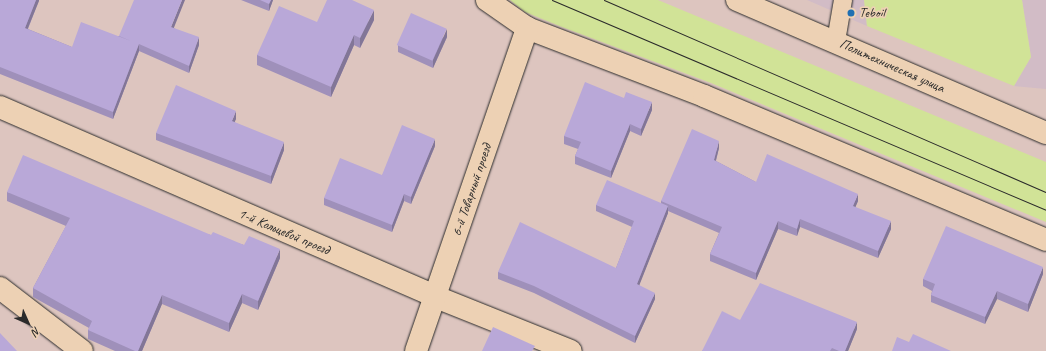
<!DOCTYPE html>
<html>
<head>
<meta charset="utf-8">
<style>
	body { margin:0 }
	#map { position:relative; width:1046px; height:351px; overflow:hidden; background:#ddc5bf; font-family:Caveat,sans-serif }
	div>[style] { position:absolute }
	[style*='--x'] { left:calc(var(--x)*1px); top:calc(var(--y)*1px); width:calc(var(--w)*1px); rotate:calc(var(--a)*1deg) }
	.built>* { inset:0; background:#d2bcc6 }
	.green>* { inset:0; background:#d1e397 }
	.roads { filter:drop-shadow(0 0 1px #2b2b2b) drop-shadow(0 0 1px #2b2b2b) }
	.service>* { height:18px; margin:-9px; padding:0 9px; transform-origin:9px; border-radius:9px; background:#edd1b4 }
	.minor>* { height:22px; margin:-11px; padding:0 11px; transform-origin:11px; border-radius:11px; background:#edd1b4 }
	.primary>* { height:22px; margin:-11px; padding:0 11px; transform-origin:11px; border-radius:11px; background:#edd1b4 }
	.tram>* { height:1px; margin:-0.5px; padding:0 0.5px; transform-origin:0.5px; border-radius:0.5px; background:#2b2b2b }
	.wall>* { inset:0; background:#9f90ba }
	.shaded-wall>* { inset:0; background:#827697 }
	.building>* { inset:0; background:#b9a8d8; transform-origin:0 0 }
	.dots>* { width:11px; height:11px; translate:-50% -50%; box-sizing:border-box; border:2px solid #edd1b4; border-radius:50% }
	span { translate:-50% -50%; white-space:nowrap; text-align:center; line-height:1.15; -webkit-text-stroke:3.5px #edd1b4; paint-order:stroke }
	.poi-label { font-size:14px; color:#2b2b2b }
	.left { translate:0 -50%; text-align:left }
	.street-label { font-size:14px; color:#2b2b2b }
	.north { position:absolute; left:8px; top:303px; width:40px; height:40px; -webkit-text-stroke:3px #edd1b4; paint-order:stroke; rotate:135deg; font-size:11px; font-weight:700; line-height:16px; text-align:center; color:#2b2b2b }
	.north::after { content:''; display:block; margin:auto; width:14px; height:18px; background:#2b2b2b; clip-path:polygon(50% 0,100% 100%,50% 72%,0 100%) }
</style>
</head>
<body>
<div id="map">
	<div class="built">
		<i style="clip-path:polygon(807px 0,864px 0,867px 26px)"></i>
		<i style="clip-path:polygon(1022px 0,1046px 0,1046px 89px,1014px 86px,1031px 57px)"></i>
	</div>
	<div class="green">
		<i style="clip-path:polygon(510px 0,658px 0,1046px 162px,1046px 222px,711px 83px,562px 27px,525px 12px)"></i>
		<i style="clip-path:polygon(864px 0,1022px 0,1031px 57px,1014px 86px,867px 26px)"></i>
	</div>
	<div class="roads">
		<div class="service">
			<i style="--x:836;--y:41;--w:42;--a:-80.3"></i>
		</div>
		<div class="minor">
			<i style="--x:487;--y:0;--w:49;--a:35"></i>
			<i style="--x:527;--y:28;--w:190;--a:21"></i>
			<i style="--x:704;--y:96;--w:371;--a:22.8"></i>
			<i style="--x:0;--y:107;--w:476;--a:23.5"></i>
			<i style="--x:436;--y:297;--w:145;--a:21.8"></i>
			<i style="--x:0;--y:288;--w:103;--a:37.5"></i>
			<i style="--x:416;--y:351;--w:342;--a:-71"></i>
		</div>
		<div class="primary">
			<i style="--x:737;--y:0;--w:336;--a:23.3"></i>
		</div>
	</div>
	<div class="tram">
		<i style="--x:552;--y:0;--w:537;--a:23.03"></i>
		<i style="--x:604;--y:0;--w:482;--a:23.5"></i>
	</div>
	<div class="wall">
		<i style="clip-path:polygon(0 0,39px 0,28px 29px,72px 47px,119px 36px,174px 28px,199px 45px,189px 73px,139px 51px,113px 119px,0 74px)"></i>
		<i style="clip-path:polygon(241px 0,273px 0,269px 11px)"></i>
		<i style="clip-path:polygon(374px 20px,360px 48px,354px 45px,331px 97px,257px 65px,257px 55px)"></i>
		<i style="clip-path:polygon(447px 37px,433px 68px,398px 52px,398px 45px)"></i>
		<i style="clip-path:polygon(652px 110px,641px 136px,630px 131px,611px 178px,575px 164px,575px 156px,578px 149px,564px 144px,564px 136px)"></i>
		<i style="clip-path:polygon(236px 119px,234px 122px,284px 150px,271px 184px,156px 140px,156px 133px)"></i>
		<i style="clip-path:polygon(435px 146px,411px 204px,404px 201px,392px 232px,324px 205px,324px 198px,382px 175px)"></i>
		<i style="clip-path:polygon(719px 148px,716px 161px,756px 182px,858px 201px,855px 207px,891px 229px,878px 258px,800px 227px,797px 236px,778px 229px,756px 280px,710px 261px,710px 254px,719px 233px,668px 211px,668px 213px,639px 285px,655px 299px,635px 343px,534px 293px,498px 279px,498px 272px,616px 268px,632px 227px,596px 211px,596px 205px,661px 203px,661px 201px)"></i>
		<i style="clip-path:polygon(7px 192px,211px 235px,244px 245px,280px 258px,258px 310px,242px 303px,229px 332px,162px 304px,142px 351px,115px 351px,88px 339px,88px 330px,89px 328px,33px 297px,33px 288px,66px 226px,7px 201px)"></i>
		<i style="clip-path:polygon(1043px 274px,1028px 312px,997px 299px,985px 324px,931px 302px,931px 295px,932px 291px,923px 286px,923px 279px)"></i>
		<i style="clip-path:polygon(740px 320px,857px 329px,848px 351px,702px 351px)"></i>
	</div>
	<div class="shaded-wall">
		<i style="clip-path:polygon(36px 0,39px 0,39px 1px,25px 35px,25px 28px)"></i>
		<i style="clip-path:polygon(182px 0,185px 0,171px 35px,171px 27px)"></i>
		<i style="clip-path:polygon(271px 0,273px 0,269px 11px,269px 4px)"></i>
		<i style="clip-path:polygon(374px 10px,374px 20px,360px 48px,360px 38px)"></i>
		<i style="clip-path:polygon(447px 29px,447px 37px,433px 68px,433px 60px)"></i>
		<i style="clip-path:polygon(354px 35px,354px 45px,331px 97px,331px 87px)"></i>
		<i style="clip-path:polygon(199px 37px,199px 45px,189px 73px,189px 66px)"></i>
		<i style="clip-path:polygon(139px 44px,139px 51px,113px 119px,113px 112px)"></i>
		<i style="clip-path:polygon(652px 102px,652px 110px,641px 136px,641px 129px)"></i>
		<i style="clip-path:polygon(236px 111px,236px 119px,232px 128px,232px 121px)"></i>
		<i style="clip-path:polygon(630px 124px,630px 131px,611px 178px,611px 171px)"></i>
		<i style="clip-path:polygon(435px 139px,435px 146px,411px 204px,411px 197px)"></i>
		<i style="clip-path:polygon(719px 141px,719px 148px,714px 167px,714px 160px)"></i>
		<i style="clip-path:polygon(284px 142px,284px 150px,271px 184px,271px 176px)"></i>
		<i style="clip-path:polygon(404px 194px,404px 201px,392px 232px,392px 225px)"></i>
		<i style="clip-path:polygon(858px 194px,858px 201px,853px 213px,853px 206px)"></i>
		<i style="clip-path:polygon(668px 206px,668px 213px,637px 291px,637px 284px)"></i>
		<i style="clip-path:polygon(800px 219px,800px 227px,797px 236px,797px 229px)"></i>
		<i style="clip-path:polygon(778px 221px,778px 229px,756px 280px,756px 273px)"></i>
		<i style="clip-path:polygon(891px 221px,891px 229px,878px 258px,878px 251px)"></i>
		<i style="clip-path:polygon(280px 249px,280px 258px,258px 310px,258px 301px)"></i>
		<i style="clip-path:polygon(1043px 267px,1043px 274px,1028px 312px,1028px 304px)"></i>
		<i style="clip-path:polygon(997px 291px,997px 299px,985px 324px,985px 317px)"></i>
		<i style="clip-path:polygon(655px 293px,655px 299px,635px 343px,635px 336px)"></i>
		<i style="clip-path:polygon(242px 294px,242px 303px,229px 332px,229px 323px)"></i>
		<i style="clip-path:polygon(162px 295px,162px 304px,142px 351px,138px 351px)"></i>
		<i style="clip-path:polygon(857px 322px,857px 329px,848px 351px,845px 351px)"></i>
	</div>
	<div class="building">
		<i style="clip-path:polygon(0 0,36px 0,25px 28px,72px 47px,81px 22px,131px 41px,119px 36px,134px 0,182px 0,171px 27px,199px 37px,189px 66px,139px 44px,113px 112px,0 67px)"></i>
		<i style="clip-path:polygon(260px 0,271px 0,269px 4px)"></i>
		<i style="clip-path:polygon(327px 0,352px 0,374px 10px,360px 38px,354px 35px,331px 87px,257px 55px,279px 6px,317px 22px)"></i>
		<i style="left:411px;top:13px;width:39px;height:35px;rotate:24deg"></i>
		<i style="clip-path:polygon(585px 82px,624px 98px,626px 92px,652px 102px,641px 129px,630px 124px,611px 171px,575px 156px,581px 142px,564px 136px)"></i>
		<i style="clip-path:polygon(176px 85px,236px 111px,232px 121px,284px 142px,271px 176px,156px 133px)"></i>
		<i style="clip-path:polygon(402px 125px,435px 139px,411px 197px,404px 194px,392px 225px,324px 198px,340px 158px,382px 175px)"></i>
		<i style="clip-path:polygon(692px 129px,719px 141px,714px 160px,756px 182px,767px 154px,858px 194px,853px 206px,891px 221px,878px 251px,800px 219px,797px 229px,778px 221px,756px 273px,710px 254px,722px 227px,661px 201px)"></i>
		<i style="clip-path:polygon(23px 155px,211px 235px,213px 232px,244px 245px,249px 236px,280px 249px,258px 301px,242px 294px,229px 323px,162px 295px,138px 351px,135px 351px,88px 330px,92px 321px,33px 288px,70px 218px,7px 192px)"></i>
		<i style="clip-path:polygon(607px 180px,668px 206px,637px 284px,655px 293px,635px 336px,534px 286px,498px 272px,520px 222px,616px 268px,634px 221px,596px 205px)"></i>
		<i style="clip-path:polygon(946px 226px,1043px 267px,1028px 304px,997px 291px,985px 317px,931px 295px,935px 284px,923px 279px)"></i>
		<i style="clip-path:polygon(760px 283px,857px 322px,845px 351px,839px 351px,832px 348px,830px 351px,702px 351px,722px 311px,740px 320px)"></i>
		<i style="clip-path:polygon(493px 327px,535px 346px,532px 351px,482px 351px)"></i>
		<i style="clip-path:polygon(0 333px,17px 351px,0 351px)"></i>
		<i style="clip-path:polygon(913px 334px,951px 351px,892px 351px,897px 337px,909px 342px)"></i>
	</div>
	<div class="dots">
		<i style="left:851px;top:13px;background:#1f6fb2"></i>
	</div>
	<div class="poi-label">
		<span class="left" style="left:859px;top:13px">Teboil</span>
	</div>
	<div class="street-label">
		<span style="left:892px;top:66px;rotate:24deg">Политехническая улица</span>
		<span style="left:472px;top:190px;rotate:-71deg">6-й Товарный проезд</span>
		<span style="left:284px;top:232px;rotate:23deg">1-й Кольцевой проезд</span>
	</div>
	<div class="north">N</div>
</div>
</body>
</html>
